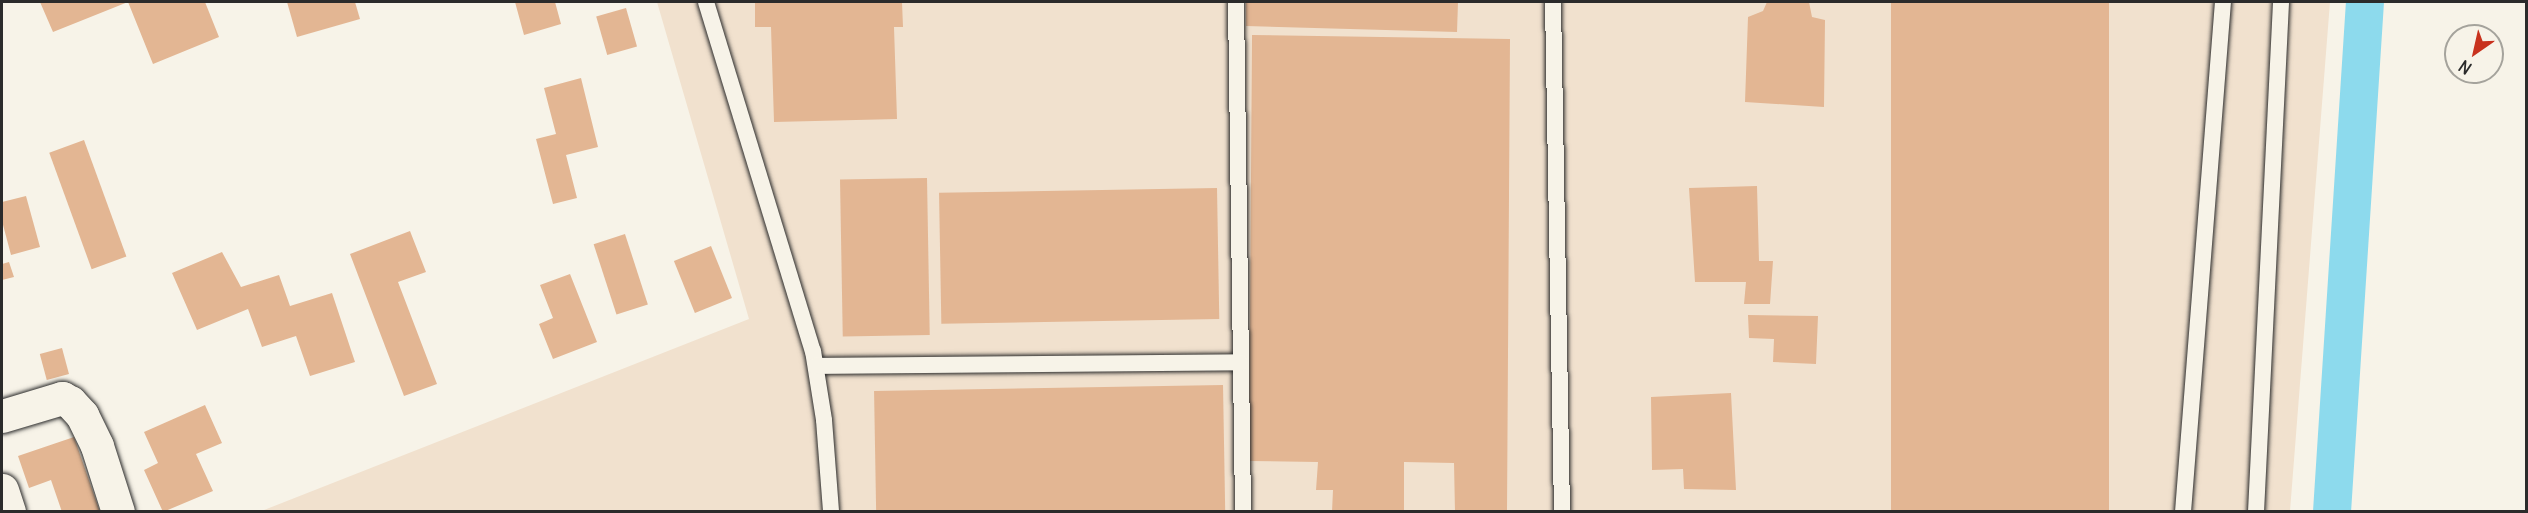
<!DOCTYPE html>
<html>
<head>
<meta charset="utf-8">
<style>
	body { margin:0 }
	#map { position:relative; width:2528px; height:513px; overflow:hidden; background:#f7f3e8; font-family:Delius,sans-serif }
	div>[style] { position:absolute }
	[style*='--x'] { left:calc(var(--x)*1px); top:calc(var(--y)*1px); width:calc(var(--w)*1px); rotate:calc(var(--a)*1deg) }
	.built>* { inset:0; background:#f1e1ce }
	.canal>* { height:38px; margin:-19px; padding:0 19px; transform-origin:19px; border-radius:19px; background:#8ddaed }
	.building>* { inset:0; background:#e3b693; transform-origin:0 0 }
	.roads { filter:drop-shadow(0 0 2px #2b2b2b) drop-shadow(0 0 2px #2b2b2b) }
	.service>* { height:16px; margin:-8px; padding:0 8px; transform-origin:8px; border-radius:8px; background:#f7f3e8 }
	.minor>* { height:33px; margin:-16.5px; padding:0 16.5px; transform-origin:16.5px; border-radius:16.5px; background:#f7f3e8 }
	span { translate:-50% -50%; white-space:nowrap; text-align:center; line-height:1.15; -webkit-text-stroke:4.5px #f7f3e8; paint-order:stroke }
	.frame { position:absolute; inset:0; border:3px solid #2b2b2b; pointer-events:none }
	.north { position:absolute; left:2444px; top:24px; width:60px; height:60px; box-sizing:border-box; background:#f7f3e8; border:2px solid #a5a39c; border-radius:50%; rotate:214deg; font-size:16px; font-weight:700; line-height:24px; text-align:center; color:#2b2b2b }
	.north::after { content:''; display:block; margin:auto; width:21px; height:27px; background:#c8321e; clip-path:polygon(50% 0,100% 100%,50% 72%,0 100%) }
</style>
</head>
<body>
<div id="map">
	<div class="built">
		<i style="clip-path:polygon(657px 2px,2330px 2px,2290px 511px,259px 512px,749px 319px)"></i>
	</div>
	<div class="canal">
		<i style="--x:2332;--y:512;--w:511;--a:-86.3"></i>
	</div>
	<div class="building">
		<i style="clip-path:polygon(40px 2px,205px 2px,219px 37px,153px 64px,128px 2px,53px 32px)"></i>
		<i style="clip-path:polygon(287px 2px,355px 2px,360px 19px,297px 37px)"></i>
		<i style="clip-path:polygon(515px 2px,555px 2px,561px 24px,524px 35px)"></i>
		<i style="clip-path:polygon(755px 2px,902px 2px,903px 27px,894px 27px,897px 119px,774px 122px,771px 27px,755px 27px)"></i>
		<i style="clip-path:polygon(1246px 2px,1458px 2px,1457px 32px,1246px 26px)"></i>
		<i style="clip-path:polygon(1767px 2px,1809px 2px,1812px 17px,1825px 20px,1824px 107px,1745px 102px,1748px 17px,1763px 11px)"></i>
		<i style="left:1891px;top:2px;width:218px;height:511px"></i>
		<i style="left:626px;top:8px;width:40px;height:31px;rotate:74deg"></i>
		<i style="clip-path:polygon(1252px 35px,1510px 39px,1507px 512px,1455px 512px,1454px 463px,1404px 462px,1404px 512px,1332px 512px,1333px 490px,1316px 490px,1318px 462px,1249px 461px)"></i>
		<i style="clip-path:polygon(581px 78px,598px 147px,566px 155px,577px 198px,553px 204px,536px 139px,556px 134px,544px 88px)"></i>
		<i style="left:84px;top:140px;width:124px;height:37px;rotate:70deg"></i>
		<i style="left:927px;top:178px;width:157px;height:87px;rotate:89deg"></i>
		<i style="clip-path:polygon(1757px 186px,1759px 261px,1773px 261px,1770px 304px,1744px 304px,1746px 282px,1695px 282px,1689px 188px)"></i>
		<i style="left:1217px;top:188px;width:131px;height:278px;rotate:89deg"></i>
		<i style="clip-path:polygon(26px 196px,40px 247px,11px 255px,2px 221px,2px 202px)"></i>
		<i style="clip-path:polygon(410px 231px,426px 272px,398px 282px,437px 384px,404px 396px,350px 254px)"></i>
		<i style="left:625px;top:234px;width:74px;height:33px;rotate:72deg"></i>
		<i style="left:711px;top:246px;width:56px;height:40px;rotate:68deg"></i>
		<i style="clip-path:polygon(222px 252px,241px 287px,279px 275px,290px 306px,332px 293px,355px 362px,310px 376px,296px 336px,262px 347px,248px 309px,197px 330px,172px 273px)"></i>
		<i style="clip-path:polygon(9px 262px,14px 277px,2px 280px,2px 264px)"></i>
		<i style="clip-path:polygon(570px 274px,597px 342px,553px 359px,539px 324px,553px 318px,540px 285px)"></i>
		<i style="clip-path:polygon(1748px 315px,1818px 316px,1816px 364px,1773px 362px,1774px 339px,1749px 338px)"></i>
		<i style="left:62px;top:348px;width:27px;height:23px;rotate:75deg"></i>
		<i style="left:1223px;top:385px;width:127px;height:349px;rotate:89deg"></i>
		<i style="clip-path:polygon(1731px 393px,1736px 490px,1684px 489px,1683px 469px,1652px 470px,1651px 397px)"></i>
		<i style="clip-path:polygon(205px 405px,222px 443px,196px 454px,213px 491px,163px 512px,144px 470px,158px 463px,144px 432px)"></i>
		<i style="clip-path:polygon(74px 437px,100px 512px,62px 512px,51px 480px,29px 488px,18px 456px)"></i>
	</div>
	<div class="roads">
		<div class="service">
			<i style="--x:706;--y:2;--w:365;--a:73"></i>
			<i style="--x:813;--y:351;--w:70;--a:80.9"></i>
			<i style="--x:824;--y:420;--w:92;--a:85.6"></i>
			<i style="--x:1236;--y:2;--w:510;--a:89.21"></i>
			<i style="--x:1553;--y:2;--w:510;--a:88.99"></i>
			<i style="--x:816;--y:366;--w:424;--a:-0.5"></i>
			<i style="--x:2183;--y:512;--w:512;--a:-85.52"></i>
			<i style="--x:2256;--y:512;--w:511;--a:-87.19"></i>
		</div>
		<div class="minor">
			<i style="--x:2;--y:416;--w:63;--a:-16.7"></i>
			<i style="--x:62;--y:398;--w:9;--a:27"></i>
			<i style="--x:70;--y:402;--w:18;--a:47"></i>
			<i style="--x:82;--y:415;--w:34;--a:64"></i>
			<i style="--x:97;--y:446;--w:69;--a:72.3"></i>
			<i style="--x:2;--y:490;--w:23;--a:72"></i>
		</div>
	</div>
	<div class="frame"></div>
	<div class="north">N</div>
</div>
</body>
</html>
